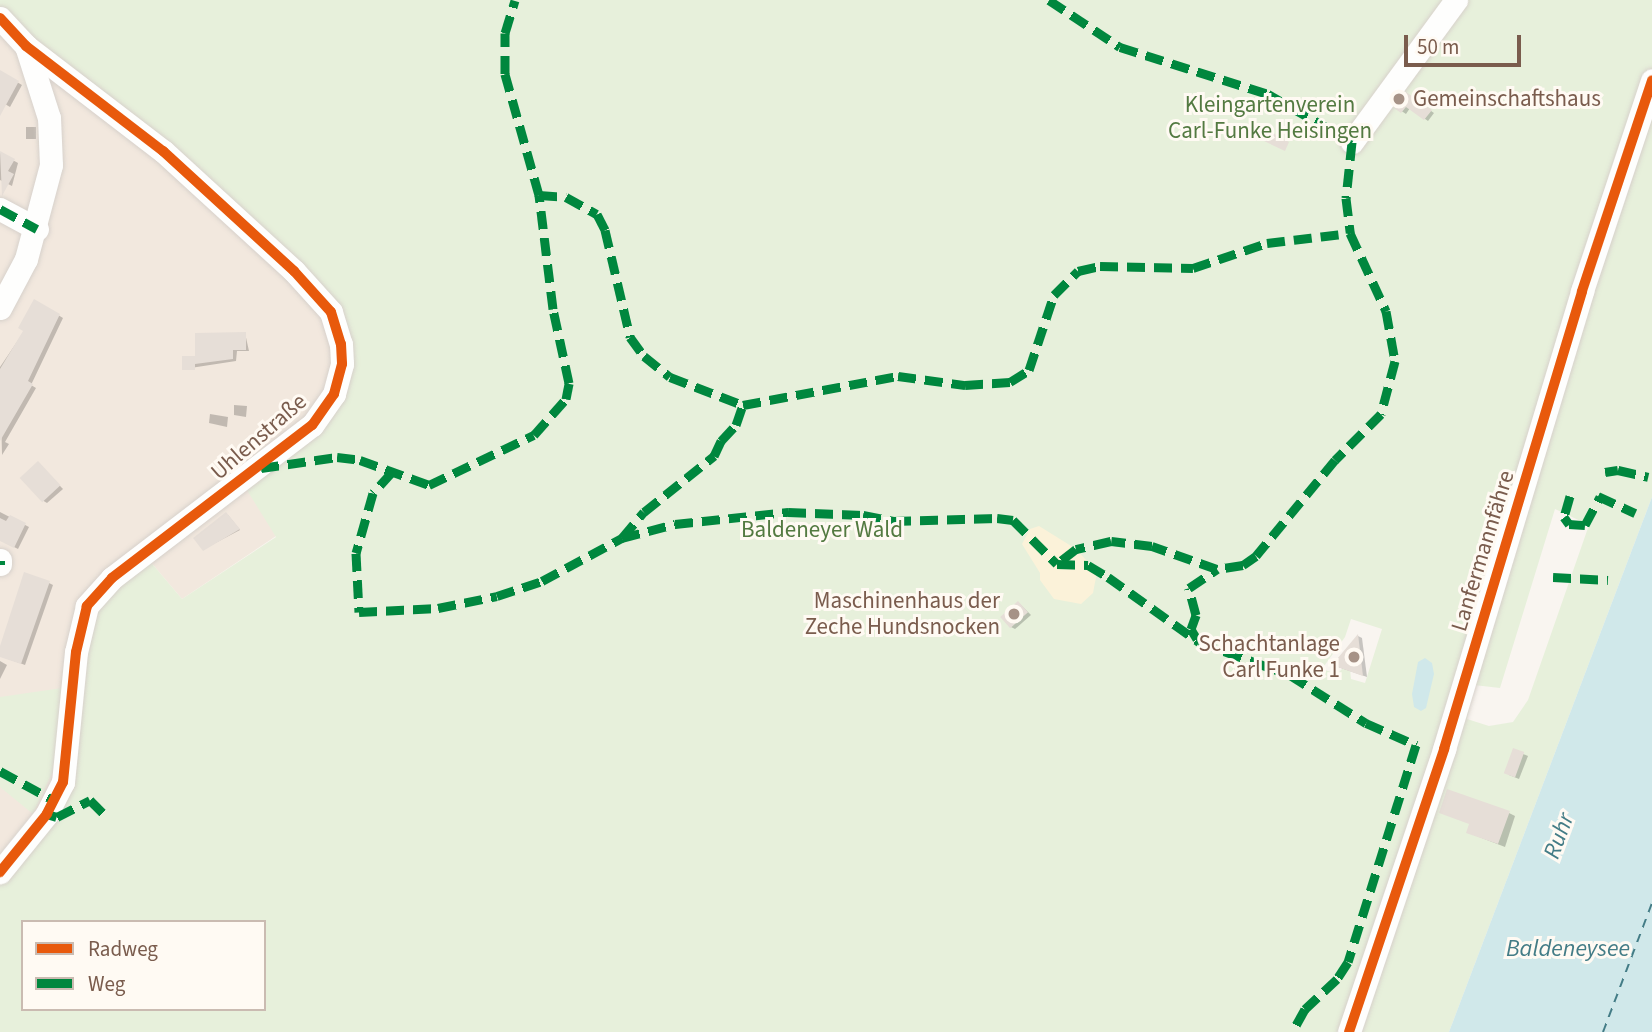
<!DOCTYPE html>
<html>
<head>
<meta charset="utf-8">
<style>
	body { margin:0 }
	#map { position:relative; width:1652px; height:1032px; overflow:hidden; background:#f9f5f0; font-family:"Source Sans 3",sans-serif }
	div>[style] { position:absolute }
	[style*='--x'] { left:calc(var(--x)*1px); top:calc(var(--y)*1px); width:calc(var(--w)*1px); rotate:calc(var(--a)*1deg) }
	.residential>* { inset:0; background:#f2e8de }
	.green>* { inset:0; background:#e7f0db }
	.sand>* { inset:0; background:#fbf2d9 }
	.water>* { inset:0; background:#d0e8ea }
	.shadow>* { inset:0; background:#0003; transform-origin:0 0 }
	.ferry>* { height:2px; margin-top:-1px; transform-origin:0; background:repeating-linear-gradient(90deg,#437c86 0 9px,transparent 0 16px) }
	.building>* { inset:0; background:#e6ded7; transform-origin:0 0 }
	.roads { filter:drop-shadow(0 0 2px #d7d1cb) drop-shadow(0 0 2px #d7d1cb) }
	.minor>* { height:23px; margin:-11.5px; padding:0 11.5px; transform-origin:11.5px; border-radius:11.5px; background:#fefefd }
	.quiet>* { height:9px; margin-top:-4.5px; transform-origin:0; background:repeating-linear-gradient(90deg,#00873e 0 18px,transparent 0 27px) }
	.cycleway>* { height:10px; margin:-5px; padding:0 5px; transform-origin:5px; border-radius:5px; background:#e8590c }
	.dots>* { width:19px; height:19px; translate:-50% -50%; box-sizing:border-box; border:4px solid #fffaf3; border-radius:50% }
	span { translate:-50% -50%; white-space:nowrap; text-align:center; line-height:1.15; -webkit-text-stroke:6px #fffaf3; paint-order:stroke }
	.poi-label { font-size:23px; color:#7a5c4d }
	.left { translate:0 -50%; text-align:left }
	.right { translate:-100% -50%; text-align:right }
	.park-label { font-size:23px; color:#537a41 }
	.street-label { font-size:23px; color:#7a5c4d }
	.water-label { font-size:24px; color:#437c86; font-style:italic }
	.legend { position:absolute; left:21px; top:920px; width:245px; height:91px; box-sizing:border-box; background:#fffaf3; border:2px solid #cabbb1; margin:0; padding:9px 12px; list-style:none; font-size:21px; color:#7a5c4d }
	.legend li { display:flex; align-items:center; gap:14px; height:35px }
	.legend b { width:35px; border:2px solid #cabbb1 }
	.scale { position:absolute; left:1404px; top:35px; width:117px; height:32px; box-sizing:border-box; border:4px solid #7a5c4d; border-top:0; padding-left:9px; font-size:21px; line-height:24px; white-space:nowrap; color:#7a5c4d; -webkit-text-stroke:5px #fffaf3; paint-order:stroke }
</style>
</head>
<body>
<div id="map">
	<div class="residential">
		<i style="clip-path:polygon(0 25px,162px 142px,345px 344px,276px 536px,182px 599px,149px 560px,41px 803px,0 854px)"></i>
	</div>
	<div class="green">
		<i style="clip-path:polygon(evenodd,0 0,1652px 0,1652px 497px,1449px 1032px,0 1032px,0 884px,49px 824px,93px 610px,149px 560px,182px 599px,276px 537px,245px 487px,328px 410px,340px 324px,0 11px,0 0,1555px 509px,1589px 525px,1528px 700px,1513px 722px,1489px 726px,1467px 719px,1474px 685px,1500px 688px,1555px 509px,0 0,1351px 619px,1382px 629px,1365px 683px,1351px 679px,1350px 669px,1344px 667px,1337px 674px,1322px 669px,1345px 637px,1351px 619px,0 0,23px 922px,264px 922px,264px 1009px,23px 1009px,23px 922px)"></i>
		<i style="clip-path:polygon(62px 688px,54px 769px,33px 814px,0 787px,0 697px)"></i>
	</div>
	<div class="sand">
		<i style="clip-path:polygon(1039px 526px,1076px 549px,1097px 572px,1093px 593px,1081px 604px,1054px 599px,1040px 580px,1040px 573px,1022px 544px,1030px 529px)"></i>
	</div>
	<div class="water">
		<i style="clip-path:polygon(1652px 497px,1652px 1032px,1449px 1032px)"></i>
		<i style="clip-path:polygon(1425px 658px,1432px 663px,1434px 674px,1426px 708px,1421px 711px,1414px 707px,1412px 694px,1418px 662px)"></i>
	</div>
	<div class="shadow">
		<i style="clip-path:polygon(0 72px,22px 85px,10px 107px,0 101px)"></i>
		<i style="clip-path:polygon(1406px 94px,1434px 113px,1428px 121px,1410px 108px,1406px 114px,1397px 108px)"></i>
		<i style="left:26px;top:127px;width:10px;height:12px"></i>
		<i style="clip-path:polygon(0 153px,18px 163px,12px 186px,0 180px)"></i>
		<i style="clip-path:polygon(35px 301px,63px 318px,31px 385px,36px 388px,5px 442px,9px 444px,2px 455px,0 367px,25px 330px)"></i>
		<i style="clip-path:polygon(245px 333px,249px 351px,237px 351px,236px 361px,184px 369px)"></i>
		<i style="clip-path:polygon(234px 405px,247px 406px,246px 417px,234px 415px)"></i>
		<i style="clip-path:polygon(210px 414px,228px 417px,227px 427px,209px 423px)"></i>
		<i style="clip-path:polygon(38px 463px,63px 489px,47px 503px,42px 500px)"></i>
		<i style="clip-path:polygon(0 512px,29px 527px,18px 549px,0 540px)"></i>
		<i style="clip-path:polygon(228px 515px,240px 530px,204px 549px)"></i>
		<i style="clip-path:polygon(49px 583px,53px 585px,25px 665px,0 656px)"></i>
		<i style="clip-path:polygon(1019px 603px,1031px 615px,1015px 629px,1011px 627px)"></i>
		<i style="clip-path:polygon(1358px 636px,1362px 638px,1367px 677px,1338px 667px)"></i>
		<i style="clip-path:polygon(0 661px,7px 665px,0 679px)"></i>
		<i style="clip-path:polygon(1514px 750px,1528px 756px,1519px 779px,1509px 775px)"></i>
		<i style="clip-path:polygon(1509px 813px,1515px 816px,1505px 847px,1474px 835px)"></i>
	</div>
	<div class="ferry">
		<i style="--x:1603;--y:1032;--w:138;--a:-69.2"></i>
	</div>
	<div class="building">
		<i style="clip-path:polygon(0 70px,19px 81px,0 116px)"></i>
		<i style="clip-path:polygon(1406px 92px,1432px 110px,1424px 120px,1406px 107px,1401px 113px,1394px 108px)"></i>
		<i style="clip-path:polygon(1255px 123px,1289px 142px,1285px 151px,1249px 134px)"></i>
		<i style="clip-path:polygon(0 151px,15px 159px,8px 171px,14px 174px,2px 196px)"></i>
		<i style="clip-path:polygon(34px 299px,60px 314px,28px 381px,33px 384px,0 441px,0 369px,23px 331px,18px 328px)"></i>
		<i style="clip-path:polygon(246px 332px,246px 350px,233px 350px,233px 359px,195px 364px,195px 370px,182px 370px,182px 356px,195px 356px,195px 333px)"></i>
		<i style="left:38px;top:461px;width:33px;height:25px;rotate:47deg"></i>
		<i style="clip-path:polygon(226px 512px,240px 529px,203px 551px,193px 538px)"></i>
		<i style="clip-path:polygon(10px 515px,26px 523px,14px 548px,0 541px,0 518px,6px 521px)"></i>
		<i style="clip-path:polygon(24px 572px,50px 581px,21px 664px,0 657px,0 646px)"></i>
		<i style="left:1018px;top:601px;width:15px;height:24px;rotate:48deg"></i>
		<i style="clip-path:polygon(1358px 634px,1363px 676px,1332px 665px)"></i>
		<i style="left:1513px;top:748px;width:12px;height:27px;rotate:20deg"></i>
		<i style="clip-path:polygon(1447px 789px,1510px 811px,1498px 844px,1466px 833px,1469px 824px,1439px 813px)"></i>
	</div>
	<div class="roads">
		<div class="minor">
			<i style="--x:0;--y:18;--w:38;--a:47"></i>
			<i style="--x:26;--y:46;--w:173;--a:37.5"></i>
			<i style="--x:163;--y:151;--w:178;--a:42.5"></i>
			<i style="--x:294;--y:271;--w:55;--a:47.9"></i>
			<i style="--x:331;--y:312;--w:34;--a:73"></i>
			<i style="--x:341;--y:344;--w:20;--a:87"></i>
			<i style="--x:342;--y:364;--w:31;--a:105"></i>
			<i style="--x:334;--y:394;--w:38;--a:125"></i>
			<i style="--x:312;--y:425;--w:252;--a:142.6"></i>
			<i style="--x:112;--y:578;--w:38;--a:132"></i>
			<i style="--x:87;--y:606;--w:47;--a:103.4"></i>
			<i style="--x:76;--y:652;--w:131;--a:95.7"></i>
			<i style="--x:63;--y:782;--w:36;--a:117"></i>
			<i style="--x:47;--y:814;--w:75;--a:129"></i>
			<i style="--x:1352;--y:142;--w:176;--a:-53.8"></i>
			<i style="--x:0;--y:209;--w:42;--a:28.4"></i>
			<i style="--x:0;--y:308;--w:55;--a:-62"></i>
			<i style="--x:26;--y:259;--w:97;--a:-75.1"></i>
			<i style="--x:51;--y:165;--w:47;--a:-92.4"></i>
			<i style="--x:49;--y:118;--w:76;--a:-107.7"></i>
			<i style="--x:0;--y:560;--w:4;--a:90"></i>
			<i style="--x:1349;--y:1032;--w:299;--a:-71.4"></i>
			<i style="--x:1444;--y:749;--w:478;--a:-73.2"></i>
			<i style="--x:1582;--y:291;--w:222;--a:-71.6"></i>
		</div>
	</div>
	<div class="quiet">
		<i style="--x:1049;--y:0;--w:85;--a:33.5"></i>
		<i style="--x:1120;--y:47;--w:155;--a:17.6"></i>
		<i style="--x:1268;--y:94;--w:97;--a:29.7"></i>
		<i style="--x:1352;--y:142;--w:56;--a:96.1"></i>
		<i style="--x:1346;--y:198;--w:35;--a:83"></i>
		<i style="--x:1350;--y:233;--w:86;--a:65.2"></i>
		<i style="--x:1386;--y:311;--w:51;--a:79.8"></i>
		<i style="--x:1395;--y:361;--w:55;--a:104.8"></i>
		<i style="--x:1381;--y:414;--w:65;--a:135"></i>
		<i style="--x:1335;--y:460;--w:124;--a:129.5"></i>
		<i style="--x:1256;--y:556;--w:16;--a:145"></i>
		<i style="--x:1243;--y:565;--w:26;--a:171"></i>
		<i style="--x:1217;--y:569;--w:69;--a:-160.5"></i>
		<i style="--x:1152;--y:546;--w:41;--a:-173"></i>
		<i style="--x:1111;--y:541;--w:36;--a:167"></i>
		<i style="--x:1076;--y:549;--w:24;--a:142"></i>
		<i style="--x:539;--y:195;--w:27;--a:4"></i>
		<i style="--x:566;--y:197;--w:35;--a:29"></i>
		<i style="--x:597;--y:214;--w:18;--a:63"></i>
		<i style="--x:605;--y:230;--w:110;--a:76.8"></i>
		<i style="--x:630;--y:337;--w:24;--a:54"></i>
		<i style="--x:644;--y:356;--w:33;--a:39"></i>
		<i style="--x:670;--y:377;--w:78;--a:21"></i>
		<i style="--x:743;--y:405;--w:158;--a:-10.6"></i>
		<i style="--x:898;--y:376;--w:68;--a:7.7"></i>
		<i style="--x:965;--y:385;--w:45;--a:-3.8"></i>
		<i style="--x:1010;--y:382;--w:22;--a:-32"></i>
		<i style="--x:1029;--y:370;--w:79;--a:-71.6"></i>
		<i style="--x:1054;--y:295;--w:34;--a:-45"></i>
		<i style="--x:1078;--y:271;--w:23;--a:-13"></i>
		<i style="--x:1100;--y:266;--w:93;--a:1.2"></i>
		<i style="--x:1193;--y:268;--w:78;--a:-18.7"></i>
		<i style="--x:1267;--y:243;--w:84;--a:-6.9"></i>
		<i style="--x:0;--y:209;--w:42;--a:28.4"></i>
		<i style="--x:261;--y:468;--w:77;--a:-8.2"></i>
		<i style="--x:337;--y:457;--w:23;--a:7"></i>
		<i style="--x:360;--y:460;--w:73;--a:19.9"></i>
		<i style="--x:429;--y:485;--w:116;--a:-25.5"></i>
		<i style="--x:534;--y:435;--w:48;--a:-48.4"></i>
		<i style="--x:566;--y:399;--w:16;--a:-79"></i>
		<i style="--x:569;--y:383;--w:76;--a:-102.2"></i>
		<i style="--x:553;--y:309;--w:115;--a:-97"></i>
		<i style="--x:539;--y:195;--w:126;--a:-105.7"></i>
		<i style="--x:505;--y:74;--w:41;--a:-90"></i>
		<i style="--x:505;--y:33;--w:34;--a:-73"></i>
		<i style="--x:392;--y:472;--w:28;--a:132"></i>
		<i style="--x:373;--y:493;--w:62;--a:105.8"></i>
		<i style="--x:356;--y:553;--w:59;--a:87.1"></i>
		<i style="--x:359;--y:612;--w:79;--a:-2.9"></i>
		<i style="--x:438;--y:608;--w:60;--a:-11.5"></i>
		<i style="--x:497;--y:596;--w:47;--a:-18.4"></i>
		<i style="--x:542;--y:581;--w:91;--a:-28.3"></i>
		<i style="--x:622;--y:538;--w:55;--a:-14.8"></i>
		<i style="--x:675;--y:524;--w:114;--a:-6.1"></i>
		<i style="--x:788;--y:512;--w:75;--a:2.3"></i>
		<i style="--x:863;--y:515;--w:31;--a:11"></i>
		<i style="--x:893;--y:521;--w:104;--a:-1.7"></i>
		<i style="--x:997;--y:518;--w:16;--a:7"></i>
		<i style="--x:1013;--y:520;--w:62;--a:45"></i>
		<i style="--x:1057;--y:564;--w:31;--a:2"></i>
		<i style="--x:1088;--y:565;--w:23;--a:31"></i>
		<i style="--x:1108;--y:577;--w:112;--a:35.5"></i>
		<i style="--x:1199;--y:642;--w:97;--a:19.9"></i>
		<i style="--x:1290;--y:675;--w:90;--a:32.3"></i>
		<i style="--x:1366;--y:723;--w:55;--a:23.7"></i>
		<i style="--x:1416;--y:745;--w:227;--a:107.4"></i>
		<i style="--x:1348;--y:962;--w:20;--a:123"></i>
		<i style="--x:1337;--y:979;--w:44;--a:136.8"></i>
		<i style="--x:1305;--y:1009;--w:26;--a:119"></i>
		<i style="--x:1605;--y:472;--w:13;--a:-9"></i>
		<i style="--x:1618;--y:470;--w:31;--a:13"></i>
		<i style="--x:1570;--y:496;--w:22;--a:106"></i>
		<i style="--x:1564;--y:517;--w:9;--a:54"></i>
		<i style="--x:1569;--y:524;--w:16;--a:4"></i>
		<i style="--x:1585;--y:525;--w:32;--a:-62"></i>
		<i style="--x:1598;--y:496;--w:41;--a:24.7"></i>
		<i style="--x:622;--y:538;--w:34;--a:-50"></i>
		<i style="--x:644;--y:512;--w:90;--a:-38.7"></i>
		<i style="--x:714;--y:456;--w:17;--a:-65"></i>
		<i style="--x:721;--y:441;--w:22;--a:-47"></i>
		<i style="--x:736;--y:425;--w:21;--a:-71"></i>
		<i style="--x:0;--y:560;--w:4;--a:90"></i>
		<i style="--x:1553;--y:577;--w:55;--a:3.1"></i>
		<i style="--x:1197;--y:639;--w:12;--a:-121"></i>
		<i style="--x:1191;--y:629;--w:15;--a:-70"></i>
		<i style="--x:1196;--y:615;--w:28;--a:-105"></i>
		<i style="--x:1189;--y:588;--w:34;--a:-34"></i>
		<i style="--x:0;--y:771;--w:63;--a:28.6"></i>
		<i style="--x:47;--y:814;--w:10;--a:17"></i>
		<i style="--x:57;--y:817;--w:37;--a:-27"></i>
		<i style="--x:90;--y:800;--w:21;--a:45"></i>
	</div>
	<div class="cycleway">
		<i style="--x:0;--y:18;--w:38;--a:47"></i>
		<i style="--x:26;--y:46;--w:173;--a:37.5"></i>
		<i style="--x:163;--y:151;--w:178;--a:42.5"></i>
		<i style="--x:294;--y:271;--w:55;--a:47.9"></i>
		<i style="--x:331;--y:312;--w:34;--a:73"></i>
		<i style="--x:341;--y:344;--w:20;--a:87"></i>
		<i style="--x:342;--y:364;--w:31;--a:105"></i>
		<i style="--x:334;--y:394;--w:38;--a:125"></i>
		<i style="--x:312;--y:425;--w:252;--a:142.6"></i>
		<i style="--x:112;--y:578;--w:38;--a:132"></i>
		<i style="--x:87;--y:606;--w:47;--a:103.4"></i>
		<i style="--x:76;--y:652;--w:131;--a:95.7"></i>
		<i style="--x:63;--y:782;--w:36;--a:117"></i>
		<i style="--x:47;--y:814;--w:75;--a:129"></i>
		<i style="--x:1349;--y:1032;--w:299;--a:-71.4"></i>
		<i style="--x:1444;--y:749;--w:478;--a:-73.2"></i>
		<i style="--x:1582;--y:291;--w:222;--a:-71.6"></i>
	</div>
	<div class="dots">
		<i style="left:1399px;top:99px;background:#a69286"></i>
		<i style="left:1014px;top:614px;background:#a69286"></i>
		<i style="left:1354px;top:657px;background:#a69286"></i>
	</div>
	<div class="poi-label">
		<span class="left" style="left:1413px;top:99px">Gemeinschaftshaus</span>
		<span class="right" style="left:1000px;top:614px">Maschinenhaus der<br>Zeche Hundsnocken</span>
		<span class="right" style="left:1340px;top:657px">Schachtanlage<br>Carl Funke 1</span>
	</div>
	<div class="park-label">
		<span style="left:1270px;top:118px">Kleingartenverein<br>Carl-Funke Heisingen</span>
		<span style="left:822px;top:530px">Baldeneyer Wald</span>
	</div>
	<div class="street-label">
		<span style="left:259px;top:437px;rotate:-41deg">Uhlenstraße</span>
		<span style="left:1483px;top:551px;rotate:-73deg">Lanfermannfähre</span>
	</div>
	<div class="water-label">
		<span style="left:1559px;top:836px;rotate:-70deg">Ruhr</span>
		<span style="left:1568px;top:949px">Baldeneysee</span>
	</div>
	<ul class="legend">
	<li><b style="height:9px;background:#e8590c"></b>Radweg</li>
	<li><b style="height:9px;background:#00873e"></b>Weg</li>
	</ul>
	<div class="scale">50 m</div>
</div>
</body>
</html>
